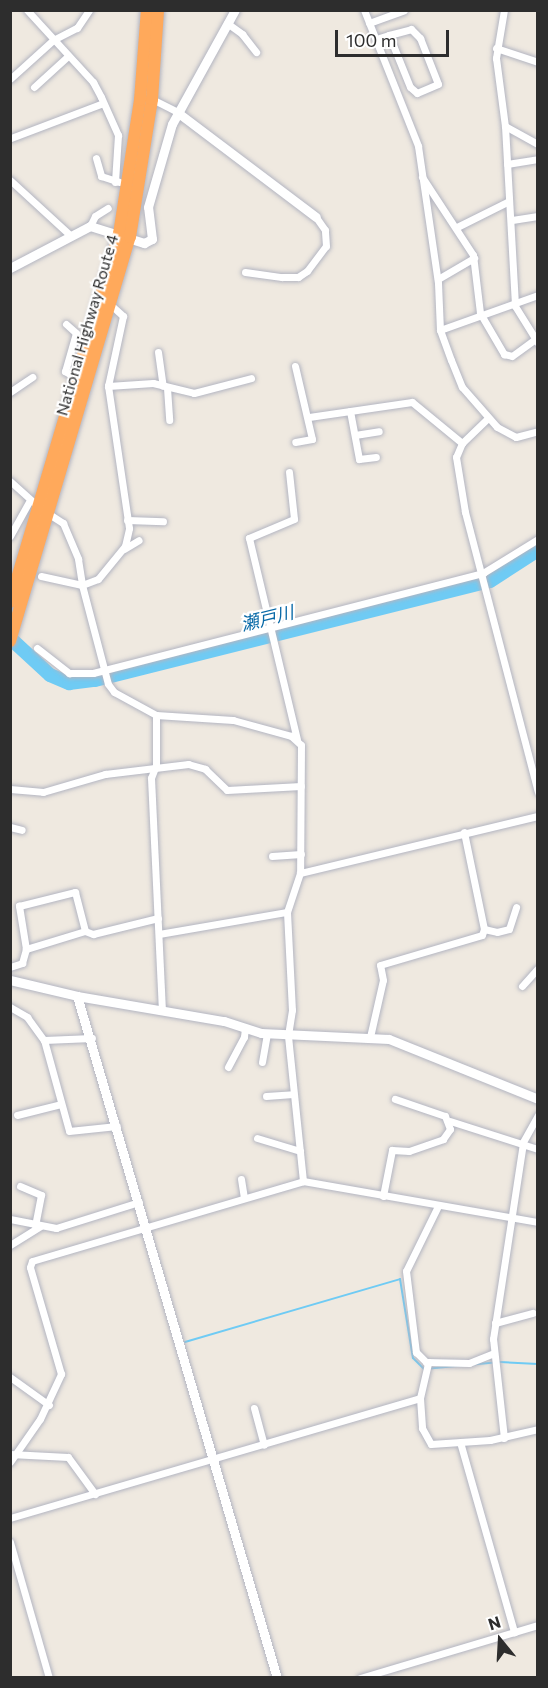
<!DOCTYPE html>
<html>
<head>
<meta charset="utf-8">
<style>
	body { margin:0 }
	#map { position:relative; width:548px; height:1688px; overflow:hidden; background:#efe9e0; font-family:Commissioner,"Noto Sans JP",sans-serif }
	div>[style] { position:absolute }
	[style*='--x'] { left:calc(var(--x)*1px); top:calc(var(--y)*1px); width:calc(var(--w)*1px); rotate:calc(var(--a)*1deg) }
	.stream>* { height:2px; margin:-1px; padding:0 1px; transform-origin:1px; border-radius:1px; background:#6fcbf4 }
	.river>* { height:14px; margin:-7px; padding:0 7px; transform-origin:7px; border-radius:7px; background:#6fcbf4 }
	.roads { filter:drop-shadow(0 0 2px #b3b5c1) drop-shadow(0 0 2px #b3b5c1) }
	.street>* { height:7px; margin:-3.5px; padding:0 3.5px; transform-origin:3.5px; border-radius:3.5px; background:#fff }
	.secondary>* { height:9px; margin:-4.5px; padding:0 4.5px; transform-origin:4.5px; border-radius:4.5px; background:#fff }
	.highway>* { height:12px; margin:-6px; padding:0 6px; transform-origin:6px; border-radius:6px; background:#ffa95b }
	span { translate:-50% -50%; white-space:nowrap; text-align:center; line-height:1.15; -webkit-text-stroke:4.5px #fff; paint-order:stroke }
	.street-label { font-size:16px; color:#2d2d2d }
	.water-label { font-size:18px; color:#0869a7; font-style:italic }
	.frame { position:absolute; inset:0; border:12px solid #2d2d2d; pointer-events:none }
	.north { position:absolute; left:470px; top:1610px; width:60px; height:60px; -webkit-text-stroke:4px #fff; paint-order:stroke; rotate:342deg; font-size:16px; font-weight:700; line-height:24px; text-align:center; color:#2d2d2d }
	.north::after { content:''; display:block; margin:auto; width:21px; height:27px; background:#2d2d2d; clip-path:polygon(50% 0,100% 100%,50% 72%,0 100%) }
	.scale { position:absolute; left:335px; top:30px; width:114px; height:27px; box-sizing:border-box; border:3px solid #2d2d2d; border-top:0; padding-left:8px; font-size:18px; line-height:21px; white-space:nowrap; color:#2d2d2d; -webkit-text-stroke:4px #fff; paint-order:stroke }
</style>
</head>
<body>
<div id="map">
	<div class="stream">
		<i style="--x:185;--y:1342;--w:224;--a:-16.3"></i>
		<i style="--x:400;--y:1279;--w:80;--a:80.7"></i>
		<i style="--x:413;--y:1358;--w:16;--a:45"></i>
		<i style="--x:424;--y:1369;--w:76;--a:-5.3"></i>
		<i style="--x:500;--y:1362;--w:38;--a:3"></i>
	</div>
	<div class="river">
		<i style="--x:10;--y:638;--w:54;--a:42.8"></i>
		<i style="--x:50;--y:675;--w:21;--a:23"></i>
		<i style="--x:69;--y:683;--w:26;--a:-7"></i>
		<i style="--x:95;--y:680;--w:407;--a:-14.1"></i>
		<i style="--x:490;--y:581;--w:57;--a:-32.9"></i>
	</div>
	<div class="roads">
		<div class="street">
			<i style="--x:27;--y:10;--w:98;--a:47.5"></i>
			<i style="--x:93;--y:82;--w:17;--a:62"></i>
			<i style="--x:101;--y:97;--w:42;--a:65.9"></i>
			<i style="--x:118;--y:135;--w:47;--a:93.7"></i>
			<i style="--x:364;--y:10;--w:146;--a:68.3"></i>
			<i style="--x:418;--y:146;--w:138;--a:81.7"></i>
			<i style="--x:438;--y:283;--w:47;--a:87.6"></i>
			<i style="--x:440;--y:330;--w:32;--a:70"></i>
			<i style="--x:451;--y:360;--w:29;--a:68"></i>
			<i style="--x:462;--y:387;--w:53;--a:48.8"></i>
			<i style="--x:497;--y:427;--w:21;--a:28"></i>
			<i style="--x:516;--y:437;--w:23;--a:-15"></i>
			<i style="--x:504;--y:10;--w:49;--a:99.5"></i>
			<i style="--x:496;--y:58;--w:69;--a:82.5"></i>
			<i style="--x:505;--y:126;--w:180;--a:86.8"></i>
			<i style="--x:515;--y:306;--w:44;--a:58.1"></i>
			<i style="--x:227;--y:23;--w:19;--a:36"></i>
			<i style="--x:242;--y:34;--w:23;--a:52"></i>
			<i style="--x:369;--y:23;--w:37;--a:-20"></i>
			<i style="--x:376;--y:39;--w:14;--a:-17"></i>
			<i style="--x:389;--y:35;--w:23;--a:-15"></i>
			<i style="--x:411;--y:29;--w:13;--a:45"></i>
			<i style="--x:420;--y:38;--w:49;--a:68.6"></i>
			<i style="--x:438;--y:84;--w:23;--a:157"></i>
			<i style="--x:417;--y:93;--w:9;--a:-139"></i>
			<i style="--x:410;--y:87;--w:56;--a:-112"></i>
			<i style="--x:496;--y:48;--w:44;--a:18.4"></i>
			<i style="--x:10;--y:79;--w:58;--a:-42.2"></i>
			<i style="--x:53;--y:40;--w:27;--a:-27"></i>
			<i style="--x:77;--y:28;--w:22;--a:-56"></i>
			<i style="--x:34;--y:87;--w:46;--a:-42.4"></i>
			<i style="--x:152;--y:99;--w:28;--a:27"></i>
			<i style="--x:505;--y:126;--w:38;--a:29"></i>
			<i style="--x:11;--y:138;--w:98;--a:-20.8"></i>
			<i style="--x:96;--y:158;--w:19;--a:74"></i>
			<i style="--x:101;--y:176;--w:19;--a:18"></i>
			<i style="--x:507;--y:164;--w:31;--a:-9"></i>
			<i style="--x:422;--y:177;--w:93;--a:56.8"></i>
			<i style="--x:473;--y:255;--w:58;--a:83.1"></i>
			<i style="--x:480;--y:313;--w:48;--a:59.7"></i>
			<i style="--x:504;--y:354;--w:8;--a:14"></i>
			<i style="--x:512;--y:356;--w:29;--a:-36"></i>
			<i style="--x:10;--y:180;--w:83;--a:42.6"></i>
			<i style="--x:512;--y:220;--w:26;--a:-9"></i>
			<i style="--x:90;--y:226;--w:11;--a:-63"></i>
			<i style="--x:95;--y:216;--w:15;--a:-32"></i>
			<i style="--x:457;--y:227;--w:58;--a:-26.6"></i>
			<i style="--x:245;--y:272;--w:37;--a:8"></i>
			<i style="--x:282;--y:277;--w:16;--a:0"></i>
			<i style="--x:298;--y:277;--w:11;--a:-34"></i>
			<i style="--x:307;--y:271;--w:31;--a:-53"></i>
			<i style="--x:326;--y:246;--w:16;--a:-94"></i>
			<i style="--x:325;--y:230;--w:16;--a:-125"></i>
			<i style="--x:438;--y:279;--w:42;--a:-30.3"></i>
			<i style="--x:112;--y:306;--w:15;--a:42"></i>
			<i style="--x:123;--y:316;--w:72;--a:102.1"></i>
			<i style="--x:108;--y:386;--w:45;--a:-3.8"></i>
			<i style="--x:153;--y:383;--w:42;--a:13.7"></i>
			<i style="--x:194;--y:393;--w:59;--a:-14.7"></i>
			<i style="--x:66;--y:324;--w:13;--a:42"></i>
			<i style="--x:76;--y:333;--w:40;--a:106"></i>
			<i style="--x:65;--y:371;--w:16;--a:35"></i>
			<i style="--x:440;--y:330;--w:104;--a:-19.7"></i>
			<i style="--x:158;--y:352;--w:34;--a:82"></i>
			<i style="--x:295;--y:366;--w:75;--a:76.9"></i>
			<i style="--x:312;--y:439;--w:17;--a:170"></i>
			<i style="--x:167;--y:388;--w:32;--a:86"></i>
			<i style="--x:10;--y:392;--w:27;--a:-34"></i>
			<i style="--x:350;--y:411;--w:49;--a:79.4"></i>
			<i style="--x:359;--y:459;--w:17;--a:-7"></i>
			<i style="--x:309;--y:417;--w:104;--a:-8.3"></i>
			<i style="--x:412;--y:402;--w:65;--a:39.4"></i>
			<i style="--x:488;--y:418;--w:36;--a:136"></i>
			<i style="--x:462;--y:443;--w:15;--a:113"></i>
			<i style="--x:456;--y:457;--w:56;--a:80.7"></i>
			<i style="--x:465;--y:512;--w:289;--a:75.4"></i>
			<i style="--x:355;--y:435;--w:24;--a:-9"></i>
			<i style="--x:289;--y:472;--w:47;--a:83.9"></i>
			<i style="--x:294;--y:519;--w:49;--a:157.1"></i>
			<i style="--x:249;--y:538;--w:207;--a:76.6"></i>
			<i style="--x:10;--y:481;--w:40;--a:42"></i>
			<i style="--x:49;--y:514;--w:17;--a:33"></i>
			<i style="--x:63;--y:523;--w:39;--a:67"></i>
			<i style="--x:78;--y:559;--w:26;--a:81"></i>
			<i style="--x:82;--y:585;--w:17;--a:-21"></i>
			<i style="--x:98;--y:579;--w:43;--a:-50.7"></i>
			<i style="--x:125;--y:546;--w:18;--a:-77"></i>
			<i style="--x:129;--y:528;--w:144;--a:-98.4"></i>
			<i style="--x:127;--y:520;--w:36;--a:2"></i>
			<i style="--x:10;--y:536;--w:39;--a:-61"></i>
			<i style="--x:124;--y:549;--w:17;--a:-31"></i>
			<i style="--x:41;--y:576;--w:42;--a:12.4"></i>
			<i style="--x:82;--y:585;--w:102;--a:75.3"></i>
			<i style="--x:108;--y:684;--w:10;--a:53"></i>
			<i style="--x:114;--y:692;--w:48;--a:28.7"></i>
			<i style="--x:156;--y:715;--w:77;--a:3.7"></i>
			<i style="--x:233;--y:720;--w:60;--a:15.4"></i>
			<i style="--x:291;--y:736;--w:13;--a:42"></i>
			<i style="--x:301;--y:745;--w:128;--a:90.4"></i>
			<i style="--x:300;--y:873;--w:41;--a:108.4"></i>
			<i style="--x:287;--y:912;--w:98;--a:87.1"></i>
			<i style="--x:292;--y:1010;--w:26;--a:99"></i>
			<i style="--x:288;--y:1036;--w:146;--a:84.1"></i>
			<i style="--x:37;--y:648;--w:41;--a:38"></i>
			<i style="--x:69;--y:673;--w:24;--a:0"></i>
			<i style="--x:93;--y:673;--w:403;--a:-14.4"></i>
			<i style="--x:483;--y:573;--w:65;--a:-31.7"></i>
			<i style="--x:156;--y:715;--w:50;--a:90"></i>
			<i style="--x:156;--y:765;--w:14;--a:111"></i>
			<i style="--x:151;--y:778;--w:232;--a:87.3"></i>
			<i style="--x:10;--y:789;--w:33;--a:5"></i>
			<i style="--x:43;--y:792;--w:65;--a:-16.2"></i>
			<i style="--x:105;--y:774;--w:84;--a:-6.9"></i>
			<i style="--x:188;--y:764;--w:18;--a:16"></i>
			<i style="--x:205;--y:769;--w:30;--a:44"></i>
			<i style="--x:227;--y:790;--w:74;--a:-3.1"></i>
			<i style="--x:10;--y:827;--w:12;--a:14"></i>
			<i style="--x:272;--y:856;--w:29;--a:-4"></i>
			<i style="--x:300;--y:873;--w:245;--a:-13.5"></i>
			<i style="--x:484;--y:929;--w:13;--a:13"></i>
			<i style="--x:497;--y:932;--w:12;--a:-14"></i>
			<i style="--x:509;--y:929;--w:23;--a:-72"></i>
			<i style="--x:85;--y:931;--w:9;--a:21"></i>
			<i style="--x:93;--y:934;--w:67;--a:-13.8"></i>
			<i style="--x:159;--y:934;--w:130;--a:-9.8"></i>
			<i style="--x:10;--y:967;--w:13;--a:-18"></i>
			<i style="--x:22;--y:963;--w:15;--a:-74"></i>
			<i style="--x:26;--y:949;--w:44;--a:-99.2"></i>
			<i style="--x:19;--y:906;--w:58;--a:-14"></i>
			<i style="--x:75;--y:892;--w:40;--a:75.6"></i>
			<i style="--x:85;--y:931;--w:62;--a:163"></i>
			<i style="--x:522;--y:986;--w:24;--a:-48"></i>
			<i style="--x:10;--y:1007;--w:20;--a:30"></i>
			<i style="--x:27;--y:1017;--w:29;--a:54"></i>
			<i style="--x:44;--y:1040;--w:94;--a:74.6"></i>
			<i style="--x:69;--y:1131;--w:48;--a:-5.9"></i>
			<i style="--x:370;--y:1037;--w:58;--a:-77.2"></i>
			<i style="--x:383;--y:980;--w:15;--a:-101"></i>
			<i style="--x:380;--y:965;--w:106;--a:-16.4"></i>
			<i style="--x:482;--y:935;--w:6;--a:-72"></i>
			<i style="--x:484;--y:929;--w:99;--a:-101.7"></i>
			<i style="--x:44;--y:1040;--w:48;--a:-2.4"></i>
			<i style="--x:262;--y:1062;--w:28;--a:-80"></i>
			<i style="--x:228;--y:1067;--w:34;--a:-62"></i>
			<i style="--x:244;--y:1037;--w:9;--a:-84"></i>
			<i style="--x:266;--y:1096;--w:27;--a:-4"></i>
			<i style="--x:17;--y:1115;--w:45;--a:-14"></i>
			<i style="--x:450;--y:1121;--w:92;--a:17.7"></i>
			<i style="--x:257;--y:1138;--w:45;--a:16.8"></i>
			<i style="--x:241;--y:1179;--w:19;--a:81"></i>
			<i style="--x:20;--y:1186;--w:23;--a:23"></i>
			<i style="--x:41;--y:1195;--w:31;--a:101"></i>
			<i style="--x:383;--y:1196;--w:47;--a:-78.9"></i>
			<i style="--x:392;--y:1150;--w:17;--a:3"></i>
			<i style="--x:409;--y:1151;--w:36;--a:-19"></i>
			<i style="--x:443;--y:1139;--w:12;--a:-55"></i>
			<i style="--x:450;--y:1129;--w:14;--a:-111"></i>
			<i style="--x:445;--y:1116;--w:53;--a:-161.2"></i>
			<i style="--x:438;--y:1206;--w:72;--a:116.2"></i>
			<i style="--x:406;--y:1271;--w:82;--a:83"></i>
			<i style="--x:416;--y:1352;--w:14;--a:45"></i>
			<i style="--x:426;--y:1362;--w:43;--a:1.3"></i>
			<i style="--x:469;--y:1363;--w:27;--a:-22"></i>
			<i style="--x:10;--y:1219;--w:47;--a:11.1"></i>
			<i style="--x:56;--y:1228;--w:87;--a:-17.4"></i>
			<i style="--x:10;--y:1245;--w:36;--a:-32"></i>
			<i style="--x:495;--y:1323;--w:39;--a:-15"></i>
			<i style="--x:10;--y:1377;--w:48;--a:35.7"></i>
			<i style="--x:420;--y:1398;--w:37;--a:-77"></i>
			<i style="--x:254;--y:1408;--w:38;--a:75"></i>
			<i style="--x:504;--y:1438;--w:100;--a:-96.3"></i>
			<i style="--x:493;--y:1339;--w:199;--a:-81.3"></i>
			<i style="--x:523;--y:1142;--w:31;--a:-61"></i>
			<i style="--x:460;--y:1442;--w:198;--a:74.1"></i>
			<i style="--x:10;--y:1454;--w:58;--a:3"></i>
			<i style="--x:68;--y:1457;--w:46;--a:53.9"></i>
			<i style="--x:10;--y:1462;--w:52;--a:-55.1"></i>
			<i style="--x:40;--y:1419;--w:50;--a:-65"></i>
			<i style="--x:61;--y:1374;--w:111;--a:-106.2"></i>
			<i style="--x:30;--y:1267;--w:6;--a:-72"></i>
			<i style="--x:32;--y:1261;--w:283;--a:-16.4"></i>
			<i style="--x:303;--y:1181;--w:239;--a:9.9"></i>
			<i style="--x:10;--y:1518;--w:427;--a:-16.3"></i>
			<i style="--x:420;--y:1398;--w:30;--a:86"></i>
			<i style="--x:422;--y:1428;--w:18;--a:61"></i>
			<i style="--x:431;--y:1444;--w:59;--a:-3.9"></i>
			<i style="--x:490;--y:1440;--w:49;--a:-12.9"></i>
			<i style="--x:10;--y:1542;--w:141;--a:74"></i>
			<i style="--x:360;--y:1678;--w:186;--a:-16.6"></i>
		</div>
		<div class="secondary">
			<i style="--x:177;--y:112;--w:174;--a:37.1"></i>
			<i style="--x:10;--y:268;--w:90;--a:-27.7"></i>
			<i style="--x:90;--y:226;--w:57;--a:17.5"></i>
			<i style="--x:144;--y:243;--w:9;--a:-27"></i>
			<i style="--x:152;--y:239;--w:32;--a:-97"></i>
			<i style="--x:148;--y:207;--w:86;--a:-73.9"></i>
			<i style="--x:172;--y:124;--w:130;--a:-61.1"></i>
			<i style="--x:10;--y:980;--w:69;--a:13.4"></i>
			<i style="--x:77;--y:996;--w:149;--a:9.7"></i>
			<i style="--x:224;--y:1021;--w:39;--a:18"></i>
			<i style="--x:261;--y:1033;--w:128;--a:2.7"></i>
			<i style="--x:389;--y:1039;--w:161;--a:21.9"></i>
			<i style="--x:77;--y:996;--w:711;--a:73.66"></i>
		</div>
		<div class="highway">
			<i style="--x:10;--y:602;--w:384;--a:-73.5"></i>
			<i style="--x:119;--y:234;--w:136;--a:-81.1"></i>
			<i style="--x:140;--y:100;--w:90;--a:-85.6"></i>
			<i style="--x:10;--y:641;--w:421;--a:-73.5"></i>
			<i style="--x:130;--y:237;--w:140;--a:-80.9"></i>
			<i style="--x:152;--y:99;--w:89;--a:-86.1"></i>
		</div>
	</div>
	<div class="street-label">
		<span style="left:87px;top:325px;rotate:-74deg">National Highway Route 4</span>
	</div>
	<div class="water-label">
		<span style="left:267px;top:618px;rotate:-14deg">瀬戸川</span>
	</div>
	<div class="frame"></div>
	<div class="north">N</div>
	<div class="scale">100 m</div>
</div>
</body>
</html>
